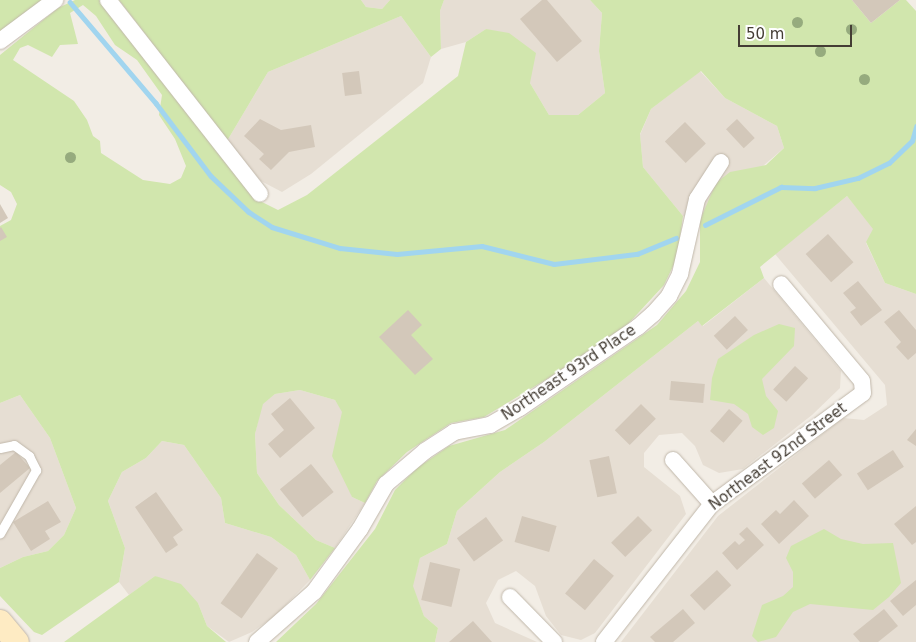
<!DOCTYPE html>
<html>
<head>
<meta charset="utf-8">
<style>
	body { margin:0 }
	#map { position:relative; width:916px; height:642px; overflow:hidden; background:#f2ede5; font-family:"DejaVu Sans",sans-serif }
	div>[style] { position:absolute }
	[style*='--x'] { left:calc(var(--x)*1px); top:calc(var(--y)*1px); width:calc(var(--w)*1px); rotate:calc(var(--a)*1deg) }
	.residential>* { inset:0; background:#e6ded3 }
	.green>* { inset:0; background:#d1e6ad }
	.stream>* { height:4.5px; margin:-2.25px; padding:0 2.25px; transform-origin:2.25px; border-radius:2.25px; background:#a1d5ef }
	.building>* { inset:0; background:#d3c8ba; transform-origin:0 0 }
	.roads { filter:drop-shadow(0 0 1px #c0b7aa) drop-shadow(0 0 1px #c0b7aa) }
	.lane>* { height:9px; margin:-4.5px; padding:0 4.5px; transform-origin:4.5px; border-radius:4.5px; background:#fff }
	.street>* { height:16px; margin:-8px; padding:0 8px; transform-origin:8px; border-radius:8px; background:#fff }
	.secondary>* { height:24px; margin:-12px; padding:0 12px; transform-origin:12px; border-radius:12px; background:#feebc3 }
	.trees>* { width:11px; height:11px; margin:-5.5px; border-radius:50%; background:#96ab7e }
	span { translate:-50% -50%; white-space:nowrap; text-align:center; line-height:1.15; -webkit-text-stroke:4px #fff; paint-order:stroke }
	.street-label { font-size:15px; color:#443d34 }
	.scale { position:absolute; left:738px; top:25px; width:114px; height:22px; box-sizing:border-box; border:2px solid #443d34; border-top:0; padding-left:6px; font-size:15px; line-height:18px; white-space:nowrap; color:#443d34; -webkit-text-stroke:4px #fff; paint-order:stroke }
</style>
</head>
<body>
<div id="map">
	<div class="residential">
		<i style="clip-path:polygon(361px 0,390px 0,382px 9px,366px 7px)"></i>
		<i style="clip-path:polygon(444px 0,590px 0,602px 13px,599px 51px,605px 93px,578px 115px,549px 115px,530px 83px,486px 29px,466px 42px,441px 49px,440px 11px)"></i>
		<i style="clip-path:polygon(401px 16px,431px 57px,423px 83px,311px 174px,282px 192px,261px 181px,227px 141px,268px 72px)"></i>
		<i style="clip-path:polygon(700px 71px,725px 98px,777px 126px,784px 148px,700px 220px,683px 216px,643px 167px,640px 135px,651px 109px)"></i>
		<i style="clip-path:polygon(847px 196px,874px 229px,866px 243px,885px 283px,916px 294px,916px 642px,621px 642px,718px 516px,843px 418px,864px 420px,887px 405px,885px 385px,775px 254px)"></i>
		<i style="clip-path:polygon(764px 278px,841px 371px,840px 388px,812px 415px,743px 469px,719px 473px,703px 465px,695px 446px,682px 433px,659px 435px,644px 453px,644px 467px,680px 496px,686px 514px,595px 633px,581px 640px,561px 635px,546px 616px,535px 586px,516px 571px,498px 580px,486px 603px,495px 623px,537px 642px,435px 642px,438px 628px,424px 616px,412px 586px,420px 558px,447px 544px,457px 511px,500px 472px,544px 442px,698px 321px,703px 326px)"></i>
		<i style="clip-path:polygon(300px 390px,335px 400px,343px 412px,339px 433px,352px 497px,365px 503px,335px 548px,316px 540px,279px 505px,257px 473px,255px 434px,262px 404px,275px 394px)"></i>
		<i style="clip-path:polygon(20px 395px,50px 438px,76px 508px,64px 535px,48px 551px,23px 557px,0 568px,0 403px)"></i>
		<i style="clip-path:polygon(162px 441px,184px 445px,221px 498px,225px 523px,271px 537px,296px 555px,310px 580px,275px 616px,252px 632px,229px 642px,207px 626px,198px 603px,155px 576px,129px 595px,119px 582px,125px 548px,108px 501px,122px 472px,146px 458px)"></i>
	</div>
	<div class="green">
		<i style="clip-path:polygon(0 0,45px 0,0 35px)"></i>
		<i style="clip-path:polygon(evenodd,75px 0,101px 0,256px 199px,278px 210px,307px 195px,458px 76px,466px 42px,486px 29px,509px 33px,536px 53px,530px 83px,549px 115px,578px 115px,605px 93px,599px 51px,602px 13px,590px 0,852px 0,871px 23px,900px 0,906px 0,916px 11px,916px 294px,885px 283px,866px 242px,873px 229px,847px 196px,760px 267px,764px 278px,702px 326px,698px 321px,544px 442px,500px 472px,457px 511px,447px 544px,420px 558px,413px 586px,424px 616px,438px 628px,435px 642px,276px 642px,316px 604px,375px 529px,395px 490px,417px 468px,449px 446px,505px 430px,657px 325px,686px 291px,700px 262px,700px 220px,716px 183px,730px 172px,766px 165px,784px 148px,777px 126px,725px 98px,701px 71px,651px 109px,640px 134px,643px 167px,683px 216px,677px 258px,664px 285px,628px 324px,547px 379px,484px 417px,451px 423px,407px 452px,377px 481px,365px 503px,352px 497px,332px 456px,342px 412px,335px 400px,300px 390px,275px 394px,263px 404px,255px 434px,257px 473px,279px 505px,316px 540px,335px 548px,310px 580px,296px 555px,271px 537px,225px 523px,221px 498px,184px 445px,162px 441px,146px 458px,122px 472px,108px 501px,125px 548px,119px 582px,42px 635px,34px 632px,0 596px,0 568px,23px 557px,48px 551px,64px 535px,76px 508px,50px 438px,20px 395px,0 403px,0 226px,11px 220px,17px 204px,11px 192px,0 185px,0 55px,58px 8px,75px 0,83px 5px,96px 16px,115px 45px,137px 60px,162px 95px,159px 115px,175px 139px,186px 166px,181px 178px,170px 184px,143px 180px,101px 153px,100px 141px,93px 136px,87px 120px,74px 101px,13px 60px,20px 48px,28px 45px,52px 57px,60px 45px,78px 44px,70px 13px,83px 5px)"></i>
		<i style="clip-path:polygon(119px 0,361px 0,366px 7px,382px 9px,390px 0,444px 0,440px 11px,441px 49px,431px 57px,401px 16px,268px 72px,227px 141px)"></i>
		<i style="clip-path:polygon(779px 324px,795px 328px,794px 346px,762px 379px,766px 396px,778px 411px,774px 428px,763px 435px,752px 427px,748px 414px,734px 404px,710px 400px,712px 378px,718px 359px,754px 335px)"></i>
		<i style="clip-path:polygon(824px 529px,841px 539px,863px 544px,893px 543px,901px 583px,889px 597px,873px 610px,810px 604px,793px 612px,776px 637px,758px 642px,752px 636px,762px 605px,783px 596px,793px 587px,793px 572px,786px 558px,791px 546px)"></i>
		<i style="clip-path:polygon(155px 576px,181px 584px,198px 603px,207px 626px,226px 642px,64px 642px)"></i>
	</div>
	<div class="stream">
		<i style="--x:70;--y:2;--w:133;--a:49.6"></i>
		<i style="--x:156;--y:103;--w:91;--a:53"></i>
		<i style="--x:211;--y:176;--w:52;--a:43.5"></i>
		<i style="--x:249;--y:212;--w:27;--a:33"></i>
		<i style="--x:272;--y:227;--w:71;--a:17.2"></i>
		<i style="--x:340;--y:248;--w:57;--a:6"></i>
		<i style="--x:397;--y:254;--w:85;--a:-5.4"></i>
		<i style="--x:482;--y:246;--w:74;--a:14"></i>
		<i style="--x:554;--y:264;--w:84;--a:-6.9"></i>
		<i style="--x:637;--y:254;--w:42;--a:-22.3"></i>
		<i style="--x:705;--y:225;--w:85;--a:-26.6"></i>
		<i style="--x:781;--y:187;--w:34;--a:2"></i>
		<i style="--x:815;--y:188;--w:44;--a:-13.1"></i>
		<i style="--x:858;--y:178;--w:34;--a:-26"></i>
		<i style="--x:889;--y:163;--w:32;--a:-44"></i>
		<i style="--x:912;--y:141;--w:15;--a:-74"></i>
	</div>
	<div class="building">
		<i style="clip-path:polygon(542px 0,547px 0,582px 41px,557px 62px,520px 19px)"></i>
		<i style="clip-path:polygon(852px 0,900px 0,871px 23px)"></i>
		<i style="left:359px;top:71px;width:23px;height:17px;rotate:83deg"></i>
		<i style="clip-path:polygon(260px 119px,281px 130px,311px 125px,315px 147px,289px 152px,271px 170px,259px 159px,264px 154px,244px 136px)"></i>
		<i style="left:737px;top:119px;width:26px;height:15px;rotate:47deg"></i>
		<i style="left:685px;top:122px;width:30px;height:28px;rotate:46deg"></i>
		<i style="clip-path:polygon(0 204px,8px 218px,0 223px)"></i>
		<i style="clip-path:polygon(1px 227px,7px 237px,0 241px,0 228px)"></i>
		<i style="left:828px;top:234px;width:38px;height:30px;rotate:48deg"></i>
		<i style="clip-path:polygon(858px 281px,882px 310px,861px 326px,850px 312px,856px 308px,843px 293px)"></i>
		<i style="clip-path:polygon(408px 310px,422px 325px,411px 335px,433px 359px,415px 375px,379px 337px)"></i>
		<i style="clip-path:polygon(899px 310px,916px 330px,916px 353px,908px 360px,896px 347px,901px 342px,884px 322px)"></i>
		<i style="left:735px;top:316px;width:19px;height:29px;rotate:47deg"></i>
		<i style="left:795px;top:366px;width:18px;height:32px;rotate:43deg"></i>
		<i style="left:671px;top:381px;width:34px;height:19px;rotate:5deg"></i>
		<i style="clip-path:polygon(290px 398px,315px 428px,280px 458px,268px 444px,284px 430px,271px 414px)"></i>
		<i style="left:641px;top:404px;width:21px;height:37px;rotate:45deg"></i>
		<i style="left:729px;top:409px;width:18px;height:29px;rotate:41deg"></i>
		<i style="clip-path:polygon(916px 429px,916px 446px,907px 440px)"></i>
		<i style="left:893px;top:450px;width:20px;height:43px;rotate:57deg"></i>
		<i style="clip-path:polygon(16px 452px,30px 468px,0 493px,0 465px)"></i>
		<i style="left:609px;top:456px;width:38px;height:20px;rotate:78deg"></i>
		<i style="left:829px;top:460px;width:20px;height:36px;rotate:49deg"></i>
		<i style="left:311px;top:464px;width:36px;height:40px;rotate:51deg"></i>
		<i style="clip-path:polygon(156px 492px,183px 530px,173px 537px,178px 545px,166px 553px,135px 507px)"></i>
		<i style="clip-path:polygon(794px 500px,809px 516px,779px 544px,761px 524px,776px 510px,780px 514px)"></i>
		<i style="clip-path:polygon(48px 501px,61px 522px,45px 531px,50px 539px,31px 551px,13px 522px)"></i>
		<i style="clip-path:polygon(916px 506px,916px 542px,912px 545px,894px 524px)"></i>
		<i style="left:522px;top:516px;width:36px;height:27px;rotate:16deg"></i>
		<i style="left:638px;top:516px;width:20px;height:38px;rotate:45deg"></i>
		<i style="left:486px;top:517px;width:29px;height:36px;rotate:54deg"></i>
		<i style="clip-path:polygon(747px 527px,764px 545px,737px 570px,722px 553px,735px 541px,739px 545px,745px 540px,739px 534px)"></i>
		<i style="left:257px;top:553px;width:26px;height:62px;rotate:36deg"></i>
		<i style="left:594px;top:559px;width:26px;height:45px;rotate:40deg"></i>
		<i style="left:430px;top:562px;width:31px;height:39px;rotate:13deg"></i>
		<i style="left:717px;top:570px;width:21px;height:37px;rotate:47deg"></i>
		<i style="clip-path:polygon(916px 580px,916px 605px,903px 616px,890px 601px)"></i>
		<i style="clip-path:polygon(683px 609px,695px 623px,673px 642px,655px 642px,650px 637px)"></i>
		<i style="clip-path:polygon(884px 609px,898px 626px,878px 642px,860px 642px,853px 634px)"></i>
		<i style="clip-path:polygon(473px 621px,492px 642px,449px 642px)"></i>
	</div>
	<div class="roads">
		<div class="lane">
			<i style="--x:0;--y:448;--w:14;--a:-12"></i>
			<i style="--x:14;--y:445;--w:19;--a:36"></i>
			<i style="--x:29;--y:456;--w:16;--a:63"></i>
			<i style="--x:36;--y:470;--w:73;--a:119.7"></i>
		</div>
		<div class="street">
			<i style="--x:108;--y:0;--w:246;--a:51.9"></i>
			<i style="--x:0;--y:41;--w:69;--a:-36.7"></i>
			<i style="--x:673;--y:460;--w:59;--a:48.4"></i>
			<i style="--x:510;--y:597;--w:63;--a:45.6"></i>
			<i style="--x:257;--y:642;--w:76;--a:-41.3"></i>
			<i style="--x:314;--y:592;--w:78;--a:-53.9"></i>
			<i style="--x:360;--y:529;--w:52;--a:-60"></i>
			<i style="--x:386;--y:484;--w:51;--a:-40.2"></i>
			<i style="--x:425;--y:451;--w:35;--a:-33"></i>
			<i style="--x:454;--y:432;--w:37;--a:-11"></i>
			<i style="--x:490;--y:425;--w:34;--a:-30"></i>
			<i style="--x:520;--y:408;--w:143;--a:-34.5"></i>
			<i style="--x:638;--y:327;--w:20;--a:-41"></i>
			<i style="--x:653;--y:314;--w:24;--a:-48"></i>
			<i style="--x:669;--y:296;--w:25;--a:-63"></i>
			<i style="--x:680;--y:274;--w:77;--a:-77.2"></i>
			<i style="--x:697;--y:199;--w:44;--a:-57"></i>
			<i style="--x:604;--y:642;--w:175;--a:-52"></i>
			<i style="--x:712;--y:504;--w:187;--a:-36.3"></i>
			<i style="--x:863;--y:393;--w:12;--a:-95"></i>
			<i style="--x:862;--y:381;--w:126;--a:-129.9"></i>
		</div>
		<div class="secondary">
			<i style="--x:0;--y:622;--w:26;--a:50"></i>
		</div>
	</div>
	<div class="trees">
		<i style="left:797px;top:22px"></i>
		<i style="left:851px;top:29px"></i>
		<i style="left:820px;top:51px"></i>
		<i style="left:864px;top:79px"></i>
		<i style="left:70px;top:157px"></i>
	</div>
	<div class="street-label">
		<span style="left:569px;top:373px;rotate:-34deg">Northeast 93rd Place</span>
		<span style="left:778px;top:457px;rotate:-37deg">Northeast 92nd Street</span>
	</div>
	<div class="scale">50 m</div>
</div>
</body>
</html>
